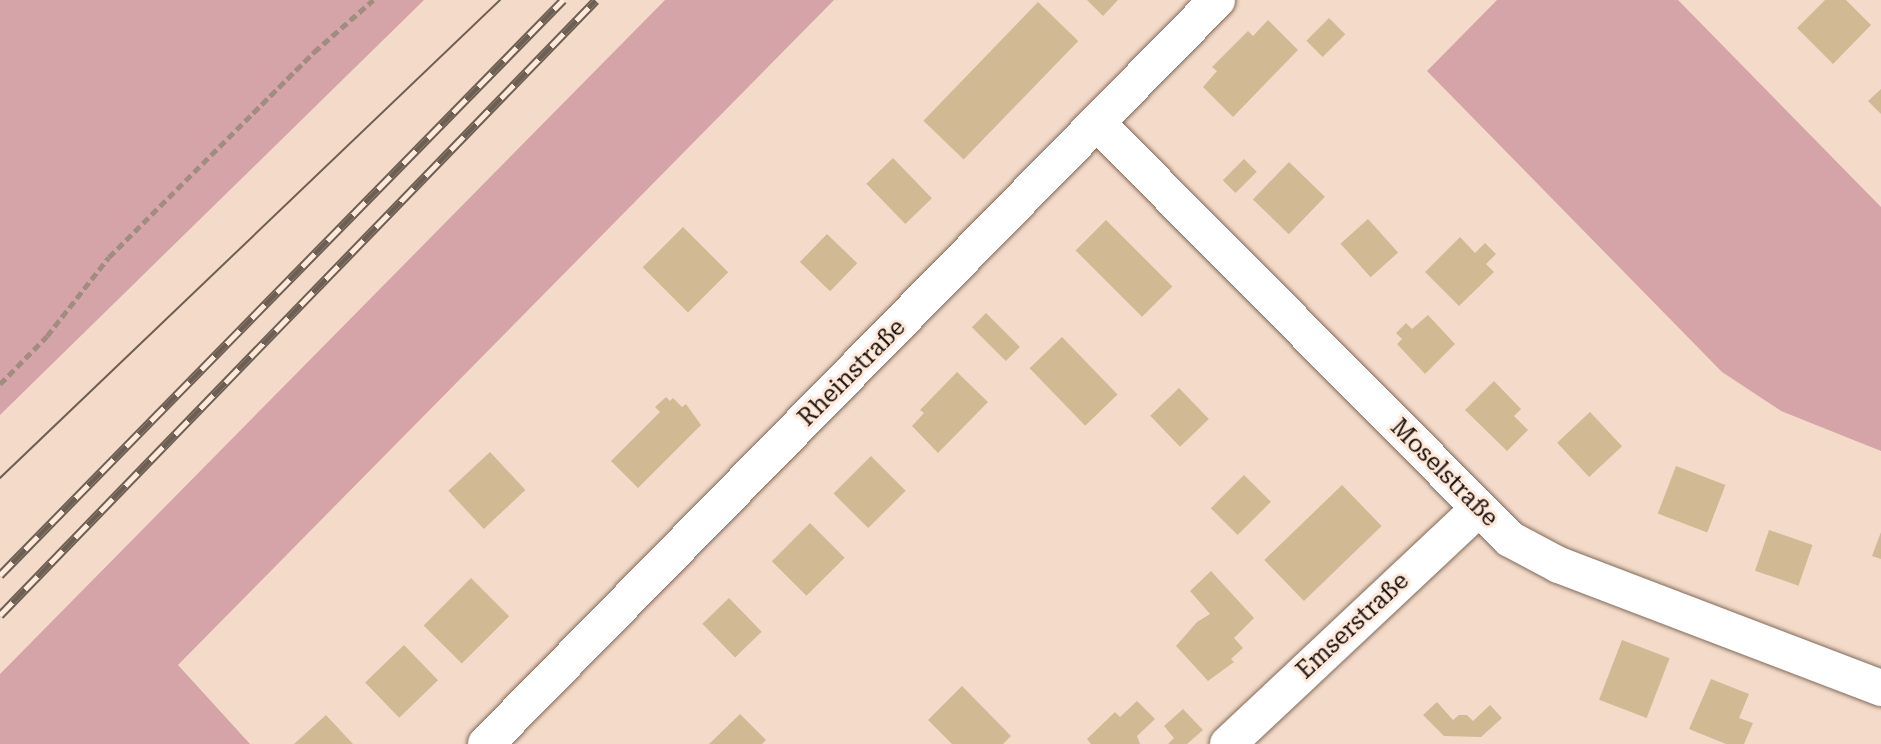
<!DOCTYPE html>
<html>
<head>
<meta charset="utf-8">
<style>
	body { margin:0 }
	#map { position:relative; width:1881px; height:744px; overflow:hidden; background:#f4dbc9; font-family:"Roboto Serif",serif }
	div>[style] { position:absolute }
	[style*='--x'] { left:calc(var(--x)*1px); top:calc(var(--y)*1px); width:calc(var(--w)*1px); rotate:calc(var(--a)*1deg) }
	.forest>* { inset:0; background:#d4a4a9 }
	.building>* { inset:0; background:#d1b994; transform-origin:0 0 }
	.path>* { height:5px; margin-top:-2.5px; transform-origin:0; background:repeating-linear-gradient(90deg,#a08d80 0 8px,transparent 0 12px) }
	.roads { filter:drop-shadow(0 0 2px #806a5a) drop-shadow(0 0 2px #806a5a) }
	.minor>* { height:36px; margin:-18px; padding:0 18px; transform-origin:18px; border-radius:18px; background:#fff }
	.tram>* { height:2px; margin:-1px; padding:0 1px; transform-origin:1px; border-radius:1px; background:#6e5f54 }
	.rail>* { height:9px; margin-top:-4.5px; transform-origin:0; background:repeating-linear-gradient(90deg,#fee9db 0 18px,#6e5f54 0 36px); box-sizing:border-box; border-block:2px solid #6e5f54 }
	span { translate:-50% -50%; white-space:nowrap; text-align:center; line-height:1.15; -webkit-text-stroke:6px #fee9db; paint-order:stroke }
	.street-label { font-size:24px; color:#1a110b }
</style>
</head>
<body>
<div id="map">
	<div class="forest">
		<i style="clip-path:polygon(0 0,424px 0,0 415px)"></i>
		<i style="clip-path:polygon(665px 0,834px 0,178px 665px,250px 744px,0 744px,0 674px)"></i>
		<i style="clip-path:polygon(1497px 0,1678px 0,1881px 207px,1881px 451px,1781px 411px,1722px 372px,1427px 71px)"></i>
	</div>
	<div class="building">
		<i style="clip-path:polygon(1087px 0,1118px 0,1103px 16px)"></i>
		<i style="clip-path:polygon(1825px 0,1846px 0,1871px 25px,1833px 64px,1797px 28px)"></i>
		<i style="left:1038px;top:2px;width:56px;height:165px;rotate:44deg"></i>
		<i style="left:1329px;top:18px;width:23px;height:32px;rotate:45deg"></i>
		<i style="clip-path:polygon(1268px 20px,1298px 50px,1233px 117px,1203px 87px,1217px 71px,1212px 67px,1248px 31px,1253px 36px)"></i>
		<i style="clip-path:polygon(1881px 89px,1881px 114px,1868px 101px)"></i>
		<i style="left:893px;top:158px;width:56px;height:37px;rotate:46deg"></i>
		<i style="left:1244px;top:159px;width:18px;height:30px;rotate:45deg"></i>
		<i style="left:1289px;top:162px;width:50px;height:52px;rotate:44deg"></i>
		<i style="left:1368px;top:219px;width:45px;height:37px;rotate:48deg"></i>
		<i style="left:1106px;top:220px;width:94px;height:43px;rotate:45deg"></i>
		<i style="left:683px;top:227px;width:64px;height:57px;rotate:45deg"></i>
		<i style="left:827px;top:234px;width:42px;height:39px;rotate:44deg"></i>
		<i style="clip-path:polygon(1460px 237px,1475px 253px,1485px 243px,1496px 254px,1486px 264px,1494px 272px,1459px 306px,1425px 272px)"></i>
		<i style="left:986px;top:313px;width:48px;height:20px;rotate:45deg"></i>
		<i style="clip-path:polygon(1428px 315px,1455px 344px,1425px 374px,1397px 344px,1402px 339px,1396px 333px,1406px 323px,1412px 329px)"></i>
		<i style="left:1062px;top:337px;width:80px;height:45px;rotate:46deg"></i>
		<i style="clip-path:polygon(957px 372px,988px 402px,938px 453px,912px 426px,924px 413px,920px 410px)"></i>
		<i style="clip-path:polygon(1494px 381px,1521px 409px,1514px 416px,1528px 430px,1507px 451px,1465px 410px)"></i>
		<i style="left:1179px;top:388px;width:43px;height:40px;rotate:46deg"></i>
		<i style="clip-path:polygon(666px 397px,670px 401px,673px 398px,682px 407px,686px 404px,701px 425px,638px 488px,611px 461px,660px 412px,655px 407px)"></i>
		<i style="left:1590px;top:412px;width:47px;height:45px;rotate:47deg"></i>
		<i style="left:490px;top:452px;width:52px;height:57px;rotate:47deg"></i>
		<i style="left:871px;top:456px;width:49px;height:53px;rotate:45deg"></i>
		<i style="left:1676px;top:466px;width:53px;height:51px;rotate:21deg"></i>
		<i style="left:1244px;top:475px;width:38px;height:47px;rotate:45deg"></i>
		<i style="left:1342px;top:485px;width:57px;height:108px;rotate:46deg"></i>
		<i style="left:810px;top:523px;width:49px;height:54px;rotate:45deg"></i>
		<i style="left:1769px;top:530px;width:46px;height:43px;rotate:19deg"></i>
		<i style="clip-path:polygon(1881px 532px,1881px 559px,1872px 556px)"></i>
		<i style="clip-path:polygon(1211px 571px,1254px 618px,1234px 638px,1243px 648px,1231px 659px,1234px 662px,1208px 681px,1176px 646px,1197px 622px,1210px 614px,1190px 591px)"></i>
		<i style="left:471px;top:578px;width:54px;height:67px;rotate:45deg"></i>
		<i style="left:729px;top:598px;width:47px;height:37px;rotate:46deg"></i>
		<i style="left:1622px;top:640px;width:51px;height:64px;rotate:21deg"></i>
		<i style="left:404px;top:645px;width:49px;height:54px;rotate:46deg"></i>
		<i style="clip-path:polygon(1711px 679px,1749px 694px,1739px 718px,1753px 723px,1744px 744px,1726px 744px,1689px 729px)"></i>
		<i style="clip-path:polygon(962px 686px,1011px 736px,1003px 744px,952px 744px,928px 720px)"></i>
		<i style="clip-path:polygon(1137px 701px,1155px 719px,1137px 736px,1140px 744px,1091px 744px,1087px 739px,1115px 712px,1120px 717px)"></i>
		<i style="clip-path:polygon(1437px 702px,1453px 720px,1459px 715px,1467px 715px,1473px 721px,1490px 705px,1502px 718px,1481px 737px,1444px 736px,1423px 715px)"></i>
		<i style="clip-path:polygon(1183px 709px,1203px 730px,1187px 744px,1168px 744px,1174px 738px,1164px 726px)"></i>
		<i style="clip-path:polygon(740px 714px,766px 740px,762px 744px,709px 744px)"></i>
		<i style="clip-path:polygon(326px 715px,353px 744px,294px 744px)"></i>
	</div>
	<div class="path">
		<i style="--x:0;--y:384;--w:67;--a:-45.6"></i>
		<i style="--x:47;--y:336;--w:100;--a:-51.9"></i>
		<i style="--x:109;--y:257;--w:290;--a:-45"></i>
		<i style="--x:314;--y:52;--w:79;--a:-41.4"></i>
	</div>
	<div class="roads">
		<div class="minor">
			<i style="--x:1097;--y:123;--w:586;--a:45.21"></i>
			<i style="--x:1510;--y:539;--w:55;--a:28"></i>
			<i style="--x:1559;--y:565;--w:345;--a:20.9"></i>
			<i style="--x:486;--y:744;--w:1043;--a:-45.5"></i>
			<i style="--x:1228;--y:744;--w:343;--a:-43.2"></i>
		</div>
	</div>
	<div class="tram">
		<i style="--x:0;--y:478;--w:692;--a:-43.71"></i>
	</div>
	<div class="rail">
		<i style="--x:0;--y:575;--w:805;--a:-45.6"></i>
		<i style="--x:0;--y:615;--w:856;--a:-45.9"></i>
	</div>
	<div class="street-label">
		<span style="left:852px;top:373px;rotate:-45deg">Rheinstraße</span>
		<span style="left:1444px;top:473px;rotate:45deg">Moselstraße</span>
		<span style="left:1353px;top:626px;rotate:-43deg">Emserstraße</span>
	</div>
</div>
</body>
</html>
